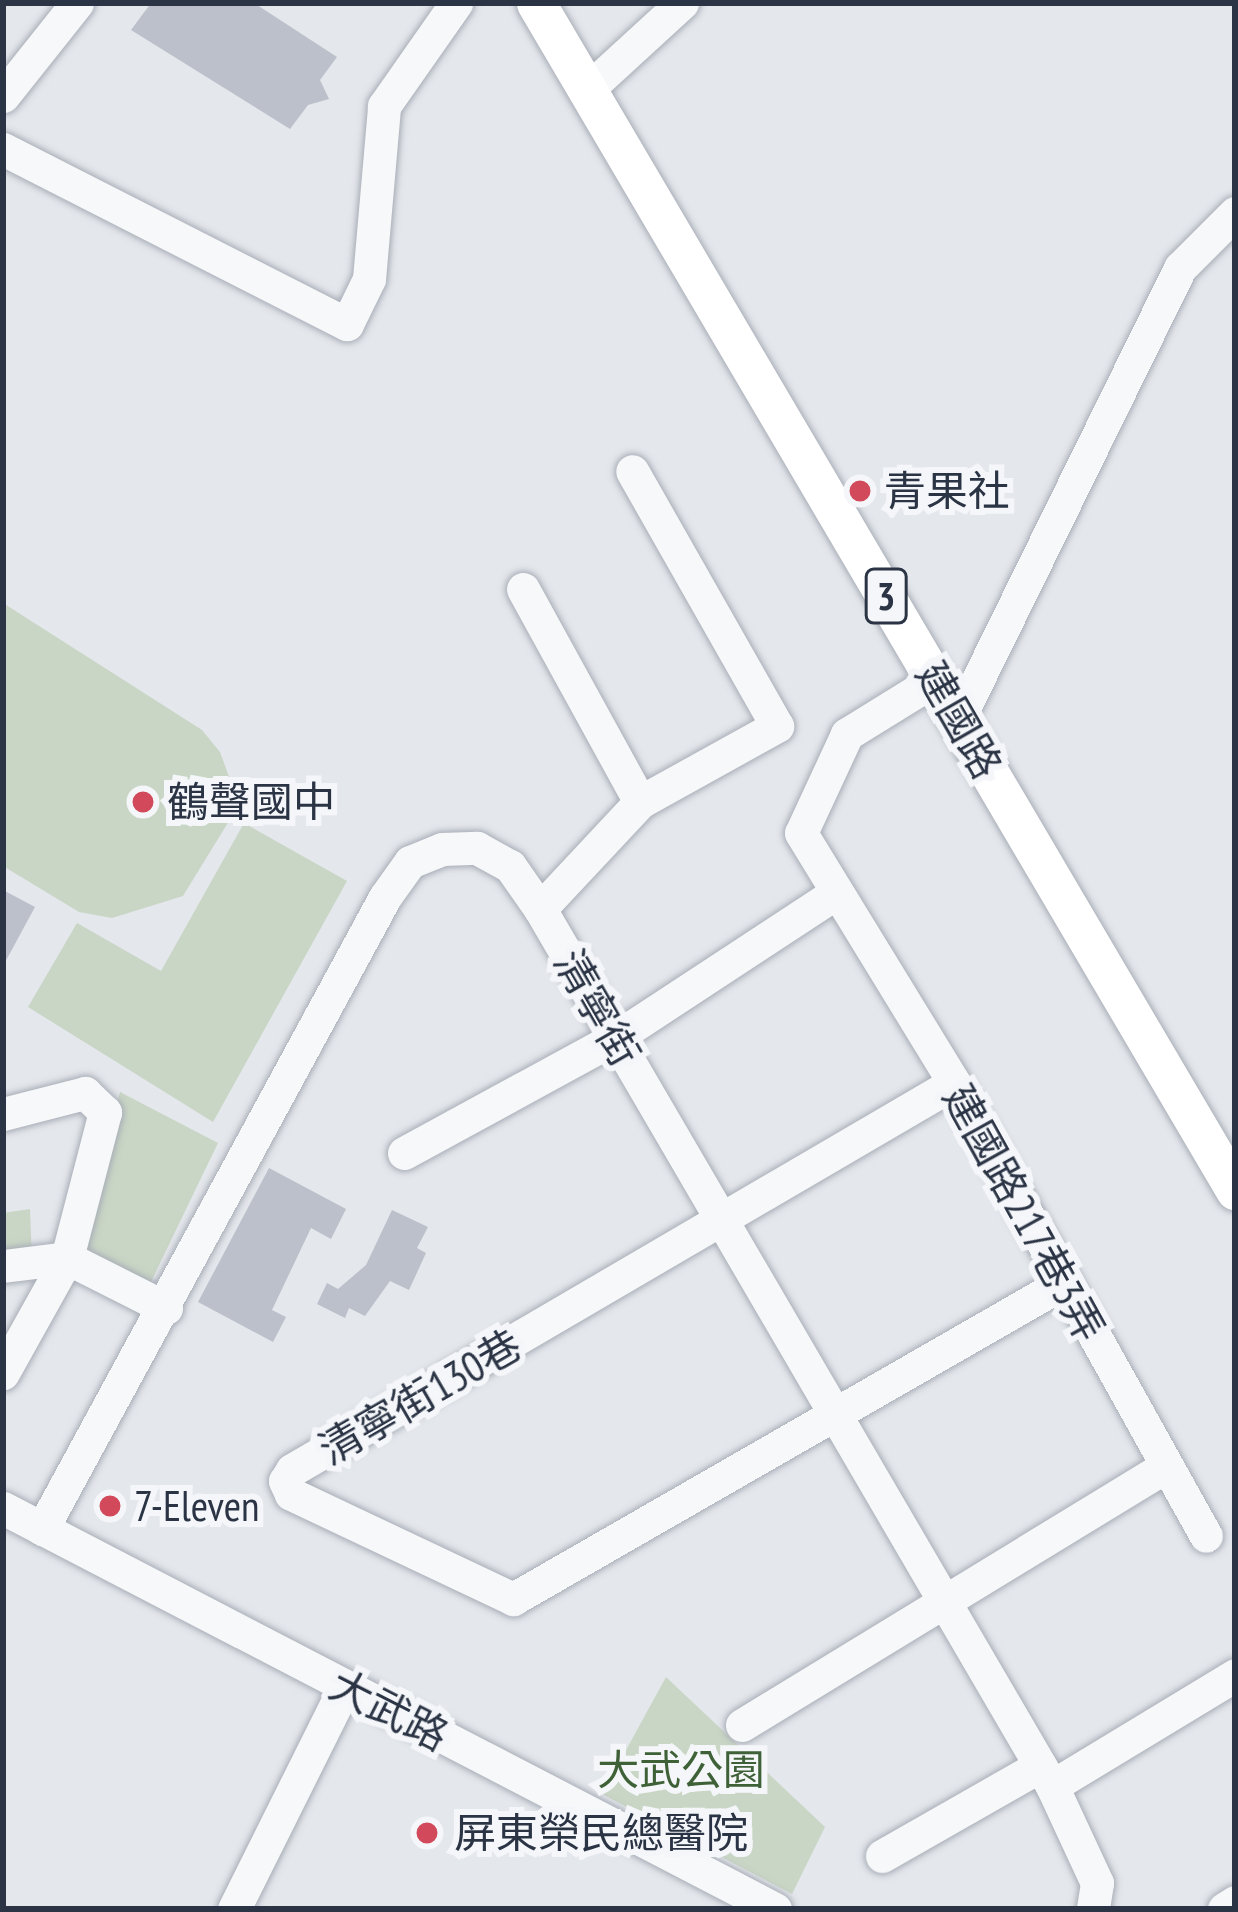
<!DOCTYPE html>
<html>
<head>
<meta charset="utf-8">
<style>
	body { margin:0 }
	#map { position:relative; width:1238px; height:1912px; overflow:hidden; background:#e4e7ec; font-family:"PT Sans Narrow","Noto Sans TC",sans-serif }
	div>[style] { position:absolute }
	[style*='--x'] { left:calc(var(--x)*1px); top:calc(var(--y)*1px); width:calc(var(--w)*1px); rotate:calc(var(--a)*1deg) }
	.green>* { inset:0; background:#c9d6c5 }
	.building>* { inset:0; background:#bbc0ca }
	.roads { filter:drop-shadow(0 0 3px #a9aeb7) drop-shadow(0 0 3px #a9aeb7) }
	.minor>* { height:33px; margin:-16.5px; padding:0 16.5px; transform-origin:16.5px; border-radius:16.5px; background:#f7f8fa }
	.major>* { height:39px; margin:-19.5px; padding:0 19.5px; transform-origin:19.5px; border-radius:19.5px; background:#fff }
	.dots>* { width:33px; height:33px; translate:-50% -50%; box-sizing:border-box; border:6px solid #f4f6f9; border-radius:50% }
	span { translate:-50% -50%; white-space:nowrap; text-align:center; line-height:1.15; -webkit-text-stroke:12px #f4f6f9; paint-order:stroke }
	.shield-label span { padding:3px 9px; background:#f4f6f9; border:3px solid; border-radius:9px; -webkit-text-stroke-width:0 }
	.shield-label { font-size:39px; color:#2b3445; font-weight:700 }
	.poi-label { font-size:42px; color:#2b3445 }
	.left { translate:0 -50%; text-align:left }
	.street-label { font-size:42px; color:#2b3445 }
	.park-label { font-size:42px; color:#3f6138 }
	.frame { position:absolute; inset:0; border:6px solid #2b3445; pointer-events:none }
</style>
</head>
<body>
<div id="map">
	<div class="green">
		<i style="clip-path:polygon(3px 603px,202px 730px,220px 752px,235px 793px,229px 821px,183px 896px,112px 918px,79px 912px,3px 866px)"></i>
		<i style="clip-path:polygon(244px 823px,347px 881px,213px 1122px,28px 1007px,77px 923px,161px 971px)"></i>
		<i style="clip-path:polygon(120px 1092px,218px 1143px,147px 1290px,77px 1249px)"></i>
		<i style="clip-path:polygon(30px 1209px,32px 1260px,3px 1264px,3px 1213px)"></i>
		<i style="clip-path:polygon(666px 1677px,825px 1827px,792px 1894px,602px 1794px)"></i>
	</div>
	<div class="building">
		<i style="clip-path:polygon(151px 3px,254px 3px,337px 57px,320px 80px,329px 99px,308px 105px,290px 129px,131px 30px)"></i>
		<i style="clip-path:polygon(3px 890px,35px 907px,3px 966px)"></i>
		<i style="clip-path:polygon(269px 1168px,346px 1209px,331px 1239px,311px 1228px,272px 1310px,286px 1317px,273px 1342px,198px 1302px)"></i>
		<i style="clip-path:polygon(392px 1210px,428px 1227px,417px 1248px,426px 1253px,409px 1290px,390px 1281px,365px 1316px,349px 1308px,345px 1318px,317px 1304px,327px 1283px,338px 1289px,366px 1265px)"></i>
	</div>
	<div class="roads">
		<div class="minor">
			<i style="--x:587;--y:90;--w:129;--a:-42.5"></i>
			<i style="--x:3;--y:96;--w:119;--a:-51.5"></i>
			<i style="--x:3;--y:149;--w:386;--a:27"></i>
			<i style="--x:347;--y:324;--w:50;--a:-63.9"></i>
			<i style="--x:369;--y:279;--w:174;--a:-85"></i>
			<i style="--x:384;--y:106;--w:126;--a:-55"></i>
			<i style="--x:523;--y:589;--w:243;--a:61.2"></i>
			<i style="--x:936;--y:679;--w:105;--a:148.3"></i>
			<i style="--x:847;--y:734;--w:109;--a:114.9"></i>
			<i style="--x:801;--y:833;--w:293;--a:58.5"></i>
			<i style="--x:954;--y:1083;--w:518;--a:60.91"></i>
			<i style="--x:958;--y:720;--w:504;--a:-63.84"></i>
			<i style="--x:1180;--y:268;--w:78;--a:-45"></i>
			<i style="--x:540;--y:909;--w:146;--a:-46.9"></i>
			<i style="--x:640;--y:802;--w:157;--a:-29"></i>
			<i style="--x:777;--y:726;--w:293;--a:-119.6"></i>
			<i style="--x:954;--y:1083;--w:767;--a:149.69"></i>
			<i style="--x:292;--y:1470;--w:13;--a:122"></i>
			<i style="--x:285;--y:1481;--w:14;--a:65"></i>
			<i style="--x:291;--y:1494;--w:246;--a:25.3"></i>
			<i style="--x:513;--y:1599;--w:634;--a:-29.88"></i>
			<i style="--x:3;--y:1114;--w:85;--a:-14.4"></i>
			<i style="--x:85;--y:1093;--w:28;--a:44"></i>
			<i style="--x:105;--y:1112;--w:151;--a:104.6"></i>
			<i style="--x:67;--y:1258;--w:132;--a:119.1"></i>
			<i style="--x:404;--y:1153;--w:240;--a:-28.6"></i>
			<i style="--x:615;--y:1038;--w:264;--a:-33.3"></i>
			<i style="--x:3;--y:1266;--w:64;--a:-7.1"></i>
			<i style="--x:67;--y:1258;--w:111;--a:26.8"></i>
			<i style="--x:3;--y:1508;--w:870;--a:27.45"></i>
			<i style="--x:42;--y:1529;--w:719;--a:-61.51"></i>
			<i style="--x:385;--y:897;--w:43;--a:-54.5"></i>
			<i style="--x:410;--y:862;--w:35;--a:-22"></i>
			<i style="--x:442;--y:849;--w:35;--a:-2"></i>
			<i style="--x:477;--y:848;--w:38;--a:29"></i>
			<i style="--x:510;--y:866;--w:52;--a:55.1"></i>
			<i style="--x:540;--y:909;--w:1016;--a:59.72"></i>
			<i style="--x:1052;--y:1786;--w:107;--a:65.1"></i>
			<i style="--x:1097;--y:1883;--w:26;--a:99"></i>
			<i style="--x:742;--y:1725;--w:495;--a:-31.4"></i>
			<i style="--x:1052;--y:1786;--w:214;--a:-31.2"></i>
			<i style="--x:882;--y:1856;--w:182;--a:-29.7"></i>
			<i style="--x:234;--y:1909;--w:247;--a:-63.5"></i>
			<i style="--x:1224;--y:1909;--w:13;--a:-32"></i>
		</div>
		<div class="major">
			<i style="--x:536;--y:3;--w:1378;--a:59.51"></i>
		</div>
	</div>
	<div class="dots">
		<i style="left:860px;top:491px;background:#d1495b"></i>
		<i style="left:143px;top:802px;background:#d1495b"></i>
		<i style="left:110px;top:1506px;background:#d1495b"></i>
		<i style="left:427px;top:1833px;background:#d1495b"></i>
	</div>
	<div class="shield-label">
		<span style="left:886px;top:596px">3</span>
	</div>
	<div class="poi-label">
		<span class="left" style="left:884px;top:491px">青果社</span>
		<span class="left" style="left:167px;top:802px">鶴聲國中</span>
		<span class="left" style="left:134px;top:1506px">7-Eleven</span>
		<span class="left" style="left:454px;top:1833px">屏東榮民總醫院</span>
	</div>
	<div class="street-label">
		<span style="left:959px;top:720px;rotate:60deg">建國路</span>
		<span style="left:597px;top:1008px;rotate:60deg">清寧街</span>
		<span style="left:1024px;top:1213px;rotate:61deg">建國路217巷3弄</span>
		<span style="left:420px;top:1397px;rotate:-30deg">清寧街130巷</span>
		<span style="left:389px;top:1710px;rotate:27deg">大武路</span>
	</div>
	<div class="park-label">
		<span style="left:681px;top:1770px">大武公園</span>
	</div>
	<div class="frame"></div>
</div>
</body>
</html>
